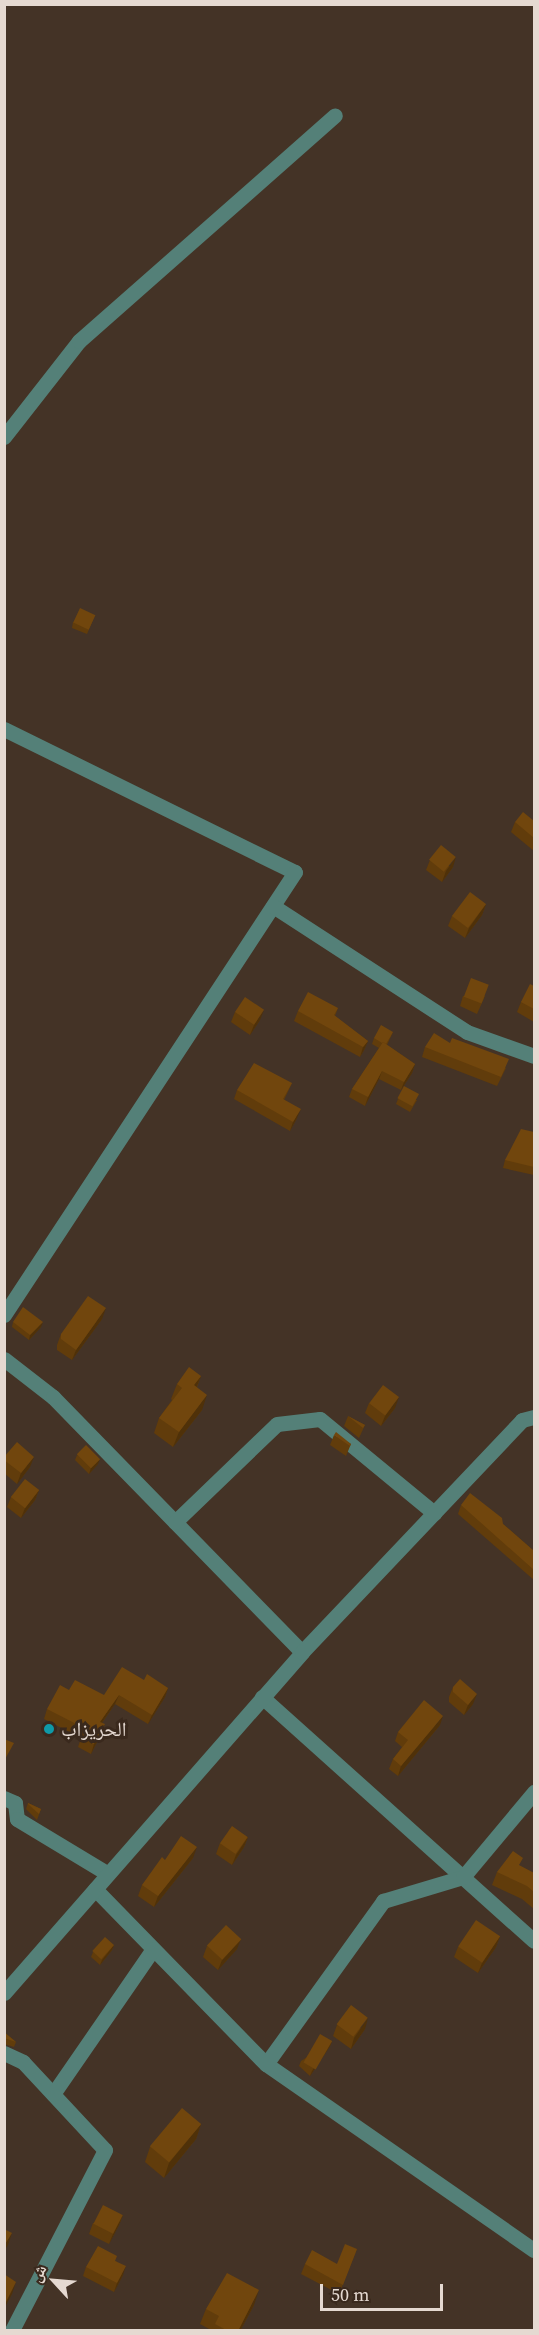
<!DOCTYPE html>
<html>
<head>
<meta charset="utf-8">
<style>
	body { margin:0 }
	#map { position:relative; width:539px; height:2335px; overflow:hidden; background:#443326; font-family:"Source Serif 4","Noto Naskh Arabic",serif }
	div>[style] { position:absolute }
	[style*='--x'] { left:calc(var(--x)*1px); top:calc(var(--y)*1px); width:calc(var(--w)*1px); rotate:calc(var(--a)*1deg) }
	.minor>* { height:15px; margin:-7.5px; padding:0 7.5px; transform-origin:7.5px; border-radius:7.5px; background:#548078 }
	.wall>* { inset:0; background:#613c0b }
	.shaded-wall>* { inset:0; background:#4f3109 }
	.building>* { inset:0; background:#71460d; transform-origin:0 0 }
	.dots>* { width:16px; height:16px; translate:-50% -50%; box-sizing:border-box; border:3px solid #3a291d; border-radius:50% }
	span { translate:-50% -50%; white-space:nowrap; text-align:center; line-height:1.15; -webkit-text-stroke:6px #3a291d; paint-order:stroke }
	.poi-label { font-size:20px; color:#e5d9d1 }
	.left { translate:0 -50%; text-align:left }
	.frame { position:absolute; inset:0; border:6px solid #e5d9d1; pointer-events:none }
	.north { position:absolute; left:24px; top:2251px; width:60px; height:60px; -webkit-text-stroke:4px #3a291d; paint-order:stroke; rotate:296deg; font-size:16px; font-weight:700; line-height:24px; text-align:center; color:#e5d9d1 }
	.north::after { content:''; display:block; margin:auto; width:21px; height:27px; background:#e5d9d1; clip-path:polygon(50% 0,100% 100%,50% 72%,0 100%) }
	.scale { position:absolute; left:320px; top:2284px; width:123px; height:27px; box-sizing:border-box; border:3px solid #e5d9d1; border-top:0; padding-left:8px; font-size:18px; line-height:21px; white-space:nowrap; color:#e5d9d1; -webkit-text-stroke:4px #3a291d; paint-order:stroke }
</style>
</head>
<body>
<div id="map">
	<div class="minor">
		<i style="--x:4;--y:437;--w:122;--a:-52"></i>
		<i style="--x:79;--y:341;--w:341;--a:-41.4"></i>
		<i style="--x:4;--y:729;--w:324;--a:26.2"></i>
		<i style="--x:295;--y:872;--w:530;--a:123.3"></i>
		<i style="--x:273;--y:906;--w:231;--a:33"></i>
		<i style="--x:467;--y:1032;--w:71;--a:19.7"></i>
		<i style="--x:4;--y:1359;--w:62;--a:37.8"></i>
		<i style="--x:53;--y:1397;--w:356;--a:45.7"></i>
		<i style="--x:175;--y:1522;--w:141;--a:-43.9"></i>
		<i style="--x:277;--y:1424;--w:43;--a:-6.6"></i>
		<i style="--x:320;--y:1419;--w:148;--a:39.5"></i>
		<i style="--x:262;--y:1697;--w:365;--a:41.9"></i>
		<i style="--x:4;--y:1798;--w:12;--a:24"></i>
		<i style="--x:15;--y:1803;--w:16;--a:83"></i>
		<i style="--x:17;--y:1819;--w:106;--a:31.1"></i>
		<i style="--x:95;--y:1889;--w:245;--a:45.7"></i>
		<i style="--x:266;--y:2064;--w:326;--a:34.8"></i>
		<i style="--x:4;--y:1993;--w:453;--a:-48.8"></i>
		<i style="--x:302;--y:1652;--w:320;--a:-46.5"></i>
		<i style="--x:522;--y:1420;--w:12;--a:-14"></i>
		<i style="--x:4;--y:2053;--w:21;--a:25"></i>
		<i style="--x:23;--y:2062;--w:120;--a:47"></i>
		<i style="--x:105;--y:2150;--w:203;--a:117.3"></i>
		<i style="--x:266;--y:2064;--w:201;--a:-54.3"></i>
		<i style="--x:383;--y:1901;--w:84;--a:-16.7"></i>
		<i style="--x:463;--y:1877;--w:111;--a:-50.1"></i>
		<i style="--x:53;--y:2094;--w:176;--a:-55.4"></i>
	</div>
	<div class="wall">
		<i style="clip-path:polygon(93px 620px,87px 634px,72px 628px,73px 622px)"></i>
		<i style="clip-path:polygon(534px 821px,534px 851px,511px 832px,515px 822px)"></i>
		<i style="clip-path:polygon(430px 860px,453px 867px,442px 882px,426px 870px)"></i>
		<i style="clip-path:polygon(486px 904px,482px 915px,465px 938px,448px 926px,452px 916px)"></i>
		<i style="clip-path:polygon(534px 986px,534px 1022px,517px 1012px,521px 1002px)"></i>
		<i style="clip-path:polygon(463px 996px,485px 996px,477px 1014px,460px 1006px)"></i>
		<i style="clip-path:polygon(338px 1008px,335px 1016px,368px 1041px,364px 1050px,360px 1057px,294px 1021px,298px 1011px)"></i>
		<i style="clip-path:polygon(235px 1012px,260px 1020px,250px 1035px,231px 1022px)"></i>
		<i style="clip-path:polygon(393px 1032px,387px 1045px,415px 1064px,412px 1073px,401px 1090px,379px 1079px,365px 1106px,349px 1097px,352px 1089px,379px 1048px,372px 1044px,374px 1038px)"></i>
		<i style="clip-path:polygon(450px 1043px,506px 1068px,497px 1086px,422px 1057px,425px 1047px)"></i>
		<i style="clip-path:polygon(292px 1083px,284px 1100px,297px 1118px,290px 1131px,234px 1099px,237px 1090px)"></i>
		<i style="clip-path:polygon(398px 1099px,417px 1100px,410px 1112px,396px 1104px)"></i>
		<i style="clip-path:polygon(534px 1132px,534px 1175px,503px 1168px,505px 1160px)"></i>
		<i style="clip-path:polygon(102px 1319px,72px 1360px,57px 1350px,57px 1345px,61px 1334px)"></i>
		<i style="clip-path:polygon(13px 1322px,41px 1327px,29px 1340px,12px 1327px)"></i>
		<i style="clip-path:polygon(201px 1376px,197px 1387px,202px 1410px,173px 1447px,154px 1433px,159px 1418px,172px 1400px,171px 1399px,177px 1384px)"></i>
		<i style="clip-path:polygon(369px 1403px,395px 1408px,381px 1426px,365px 1413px)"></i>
		<i style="clip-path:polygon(348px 1416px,365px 1425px,359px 1438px,344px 1426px)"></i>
		<i style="clip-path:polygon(334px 1435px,351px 1444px,346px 1456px,330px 1445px)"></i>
		<i style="clip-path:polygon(77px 1455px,98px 1464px,89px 1474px,75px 1460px)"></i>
		<i style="clip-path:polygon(4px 1457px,30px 1467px,17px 1484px,4px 1473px)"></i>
		<i style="clip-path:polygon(39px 1490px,35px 1500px,21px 1518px,7px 1507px,11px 1497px)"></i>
		<i style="clip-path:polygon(461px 1505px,503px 1524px,534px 1551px,534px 1580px,458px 1514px)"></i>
		<i style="clip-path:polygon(144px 1680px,168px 1688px,165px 1697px,148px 1724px,115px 1704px,102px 1723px,101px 1734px,91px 1754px,78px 1747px,81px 1738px,44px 1719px,47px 1709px,104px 1695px)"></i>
		<i style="clip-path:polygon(453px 1687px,473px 1704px,464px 1715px,449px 1702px,449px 1697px)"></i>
		<i style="clip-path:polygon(440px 1725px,398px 1776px,389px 1769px,393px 1759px,402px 1747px,395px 1741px,398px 1732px)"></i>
		<i style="clip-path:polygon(28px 1803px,41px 1809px,37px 1820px,26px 1809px)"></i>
		<i style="clip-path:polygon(248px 1837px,244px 1847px,232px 1865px,216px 1854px,220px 1843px)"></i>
		<i style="clip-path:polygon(193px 1858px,154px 1907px,138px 1896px,142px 1885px,165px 1860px)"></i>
		<i style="clip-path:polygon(520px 1866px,534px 1873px,534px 1909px,522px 1899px,492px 1885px,497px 1872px)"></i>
		<i style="clip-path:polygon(500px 1936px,496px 1947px,478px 1973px,454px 1957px,458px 1947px)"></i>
		<i style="clip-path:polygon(114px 1945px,112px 1950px,100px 1965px,91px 1957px,93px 1952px)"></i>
		<i style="clip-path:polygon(207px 1946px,237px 1949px,218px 1970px,203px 1957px)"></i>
		<i style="clip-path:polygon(337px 2025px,365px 2029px,351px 2049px,333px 2036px)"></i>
		<i style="clip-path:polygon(4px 2032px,16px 2042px,14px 2047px,4px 2044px)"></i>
		<i style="clip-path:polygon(332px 2041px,330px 2046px,310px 2076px,299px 2066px,301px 2061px)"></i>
		<i style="clip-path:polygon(201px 2124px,196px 2139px,164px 2178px,145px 2162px,150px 2147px)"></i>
		<i style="clip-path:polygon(123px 2215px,119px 2225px,109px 2244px,89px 2234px,93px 2223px)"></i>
		<i style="clip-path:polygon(357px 2249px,339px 2294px,301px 2274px,305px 2264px,337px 2264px)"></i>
		<i style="clip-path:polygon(116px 2261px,123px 2275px,114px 2292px,83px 2276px,86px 2267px)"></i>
		<i style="clip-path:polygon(254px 2305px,240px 2331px,213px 2331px,200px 2324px,206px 2309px)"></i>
	</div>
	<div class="shaded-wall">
		<i style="clip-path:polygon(456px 857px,453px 867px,442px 882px,446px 871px)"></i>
		<i style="clip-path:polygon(486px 904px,482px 915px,465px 938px,469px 928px)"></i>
		<i style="clip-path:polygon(264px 1010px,260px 1020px,250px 1035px,254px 1025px)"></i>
		<i style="clip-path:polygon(368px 1041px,364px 1050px,360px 1057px,363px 1047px)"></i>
		<i style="clip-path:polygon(415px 1064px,412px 1073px,401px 1090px,404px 1082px)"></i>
		<i style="clip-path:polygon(382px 1071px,379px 1079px,365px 1106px,368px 1097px)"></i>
		<i style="clip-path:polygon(301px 1109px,297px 1118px,290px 1131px,293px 1122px)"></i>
		<i style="clip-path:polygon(106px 1308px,102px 1319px,72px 1360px,76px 1350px)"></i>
		<i style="clip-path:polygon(43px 1322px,41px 1327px,29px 1340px,30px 1335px)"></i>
		<i style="clip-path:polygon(201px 1376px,195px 1391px,194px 1385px)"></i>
		<i style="clip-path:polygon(207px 1395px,202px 1410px,173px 1447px,179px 1432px)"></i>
		<i style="clip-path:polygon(399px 1397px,395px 1408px,381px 1426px,385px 1416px)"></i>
		<i style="clip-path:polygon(34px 1457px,30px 1467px,17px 1484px,21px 1473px)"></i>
		<i style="clip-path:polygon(100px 1459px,98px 1464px,89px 1474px,91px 1468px)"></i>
		<i style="clip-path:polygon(39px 1490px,35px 1500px,21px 1518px,25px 1508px)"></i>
		<i style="clip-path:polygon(168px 1688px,165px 1697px,148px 1724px,152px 1715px)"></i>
		<i style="clip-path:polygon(477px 1694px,473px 1704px,464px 1715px,468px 1705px)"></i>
		<i style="clip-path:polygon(119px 1695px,115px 1704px,96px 1731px,100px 1722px)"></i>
		<i style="clip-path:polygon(443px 1716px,440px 1725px,398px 1776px,401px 1766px)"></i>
		<i style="clip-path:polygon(105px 1724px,101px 1734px,91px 1754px,94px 1744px)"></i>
		<i style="clip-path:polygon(248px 1837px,244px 1847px,232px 1865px,236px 1855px)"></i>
		<i style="clip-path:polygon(197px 1847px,193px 1858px,154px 1907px,158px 1896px)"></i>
		<i style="clip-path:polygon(500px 1936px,496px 1947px,478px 1973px,482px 1963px)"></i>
		<i style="clip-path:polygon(241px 1939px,237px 1949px,218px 1970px,222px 1960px)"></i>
		<i style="clip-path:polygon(114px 1945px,112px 1950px,100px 1965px,102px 1960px)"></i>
		<i style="clip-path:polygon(368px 2018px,365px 2029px,351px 2049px,354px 2038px)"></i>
		<i style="clip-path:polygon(332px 2041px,330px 2046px,310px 2076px,312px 2071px)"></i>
		<i style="clip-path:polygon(201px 2124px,196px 2139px,164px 2178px,169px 2163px)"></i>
		<i style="clip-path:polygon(123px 2215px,119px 2225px,109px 2244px,113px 2234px)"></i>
		<i style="clip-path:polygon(12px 2233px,8px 2245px,4px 2251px,4px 2246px)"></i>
		<i style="clip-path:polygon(126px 2266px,123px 2275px,114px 2292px,117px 2283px)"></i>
		<i style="clip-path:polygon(16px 2282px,12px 2294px,4px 2309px,4px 2306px)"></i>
		<i style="clip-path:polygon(259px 2290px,254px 2305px,240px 2331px,238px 2331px)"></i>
	</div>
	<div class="building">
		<i style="left:80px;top:608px;width:17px;height:16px;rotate:25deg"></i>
		<i style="clip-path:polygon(523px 812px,534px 821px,534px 838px,515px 822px)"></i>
		<i style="left:441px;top:845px;width:19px;height:19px;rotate:39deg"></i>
		<i style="left:470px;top:892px;width:20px;height:30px;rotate:37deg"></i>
		<i style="left:471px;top:978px;width:19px;height:20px;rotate:21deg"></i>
		<i style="clip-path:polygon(530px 984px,534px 986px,534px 1009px,521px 1002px)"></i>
		<i style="clip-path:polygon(308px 992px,338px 1008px,334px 1015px,368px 1041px,363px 1047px,298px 1011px)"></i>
		<i style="left:245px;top:997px;width:23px;height:18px;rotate:34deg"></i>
		<i style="clip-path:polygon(381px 1025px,393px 1032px,386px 1044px,383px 1042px,382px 1043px,374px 1038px)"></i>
		<i style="clip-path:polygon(434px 1033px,450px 1043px,452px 1038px,509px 1059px,501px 1077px,425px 1047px)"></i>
		<i style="clip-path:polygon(383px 1042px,415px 1064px,404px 1082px,382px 1071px,368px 1097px,352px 1089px)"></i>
		<i style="clip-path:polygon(254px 1063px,292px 1083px,283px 1099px,301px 1109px,293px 1122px,237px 1090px)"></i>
		<i style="left:404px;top:1086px;width:17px;height:14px;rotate:28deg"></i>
		<i style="clip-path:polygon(521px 1129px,534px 1132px,534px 1167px,505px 1160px)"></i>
		<i style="clip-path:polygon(88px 1296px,106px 1308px,76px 1350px,61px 1339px,61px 1334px)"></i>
		<i style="clip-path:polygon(23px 1307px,43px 1322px,30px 1335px,13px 1322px)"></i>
		<i style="clip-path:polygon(189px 1367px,201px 1376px,194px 1385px,207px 1395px,179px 1432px,159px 1418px,182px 1388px,177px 1384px)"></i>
		<i style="left:383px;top:1385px;width:20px;height:23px;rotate:37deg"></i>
		<i style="clip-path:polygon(348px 1416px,365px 1425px,363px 1428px)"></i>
		<i style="clip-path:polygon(336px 1432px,351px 1444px,350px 1446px,334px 1435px)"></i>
		<i style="clip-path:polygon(17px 1442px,34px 1457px,21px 1473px,4px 1460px,4px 1457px)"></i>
		<i style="left:86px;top:1445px;width:20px;height:13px;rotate:45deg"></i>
		<i style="left:25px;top:1479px;width:18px;height:23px;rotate:38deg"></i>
		<i style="clip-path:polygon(470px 1493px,502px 1518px,503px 1524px,534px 1551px,534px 1570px,461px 1505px)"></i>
		<i style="clip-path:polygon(122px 1667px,144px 1680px,147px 1674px,168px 1688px,152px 1715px,119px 1695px,100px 1722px,105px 1724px,94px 1744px,81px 1738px,86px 1729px,47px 1709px,60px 1685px,69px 1690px,75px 1680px,104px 1695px)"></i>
		<i style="clip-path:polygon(460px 1679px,477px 1694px,468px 1705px,453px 1692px,453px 1687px)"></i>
		<i style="clip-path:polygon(424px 1700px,443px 1716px,401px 1766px,393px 1759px,408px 1740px,398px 1732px)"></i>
		<i style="clip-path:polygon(4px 1739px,14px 1743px,4px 1761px)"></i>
		<i style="clip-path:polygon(28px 1803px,41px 1809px,39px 1814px,28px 1804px)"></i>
		<i style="left:232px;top:1826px;width:19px;height:21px;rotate:35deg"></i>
		<i style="clip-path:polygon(181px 1836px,197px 1847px,158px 1896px,142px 1885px,162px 1857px,165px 1860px)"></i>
		<i style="clip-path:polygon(513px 1851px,523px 1858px,519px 1865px,534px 1873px,534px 1892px,527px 1886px,497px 1872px)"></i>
		<i style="left:476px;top:1920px;width:29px;height:32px;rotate:34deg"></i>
		<i style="left:226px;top:1925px;width:21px;height:28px;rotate:43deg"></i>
		<i style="left:105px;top:1937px;width:12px;height:19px;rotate:42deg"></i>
		<i style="left:351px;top:2005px;width:21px;height:24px;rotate:37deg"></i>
		<i style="clip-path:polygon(4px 2032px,16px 2042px,4px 2038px)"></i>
		<i style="left:320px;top:2034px;width:14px;height:33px;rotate:30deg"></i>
		<i style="left:182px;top:2108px;width:25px;height:50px;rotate:40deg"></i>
		<i style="left:103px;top:2205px;width:22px;height:21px;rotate:27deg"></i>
		<i style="clip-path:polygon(4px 2229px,12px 2233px,4px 2246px)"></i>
		<i style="clip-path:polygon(345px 2244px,357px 2249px,343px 2285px,305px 2264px,312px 2250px,337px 2264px)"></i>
		<i style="clip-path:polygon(98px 2246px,117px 2256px,115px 2261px,126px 2266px,117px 2283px,86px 2267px)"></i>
		<i style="clip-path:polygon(227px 2273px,259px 2290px,238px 2331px,228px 2331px,215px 2324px,219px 2316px,206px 2309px)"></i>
		<i style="clip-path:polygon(4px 2274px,16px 2282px,4px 2306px)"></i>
	</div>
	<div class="dots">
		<i style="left:49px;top:1729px;background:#0f9aa8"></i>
	</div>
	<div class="poi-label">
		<span class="left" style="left:61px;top:1729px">الحريزاب</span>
	</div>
	<div class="frame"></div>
	<div class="north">ش</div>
	<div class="scale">50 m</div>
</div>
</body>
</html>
